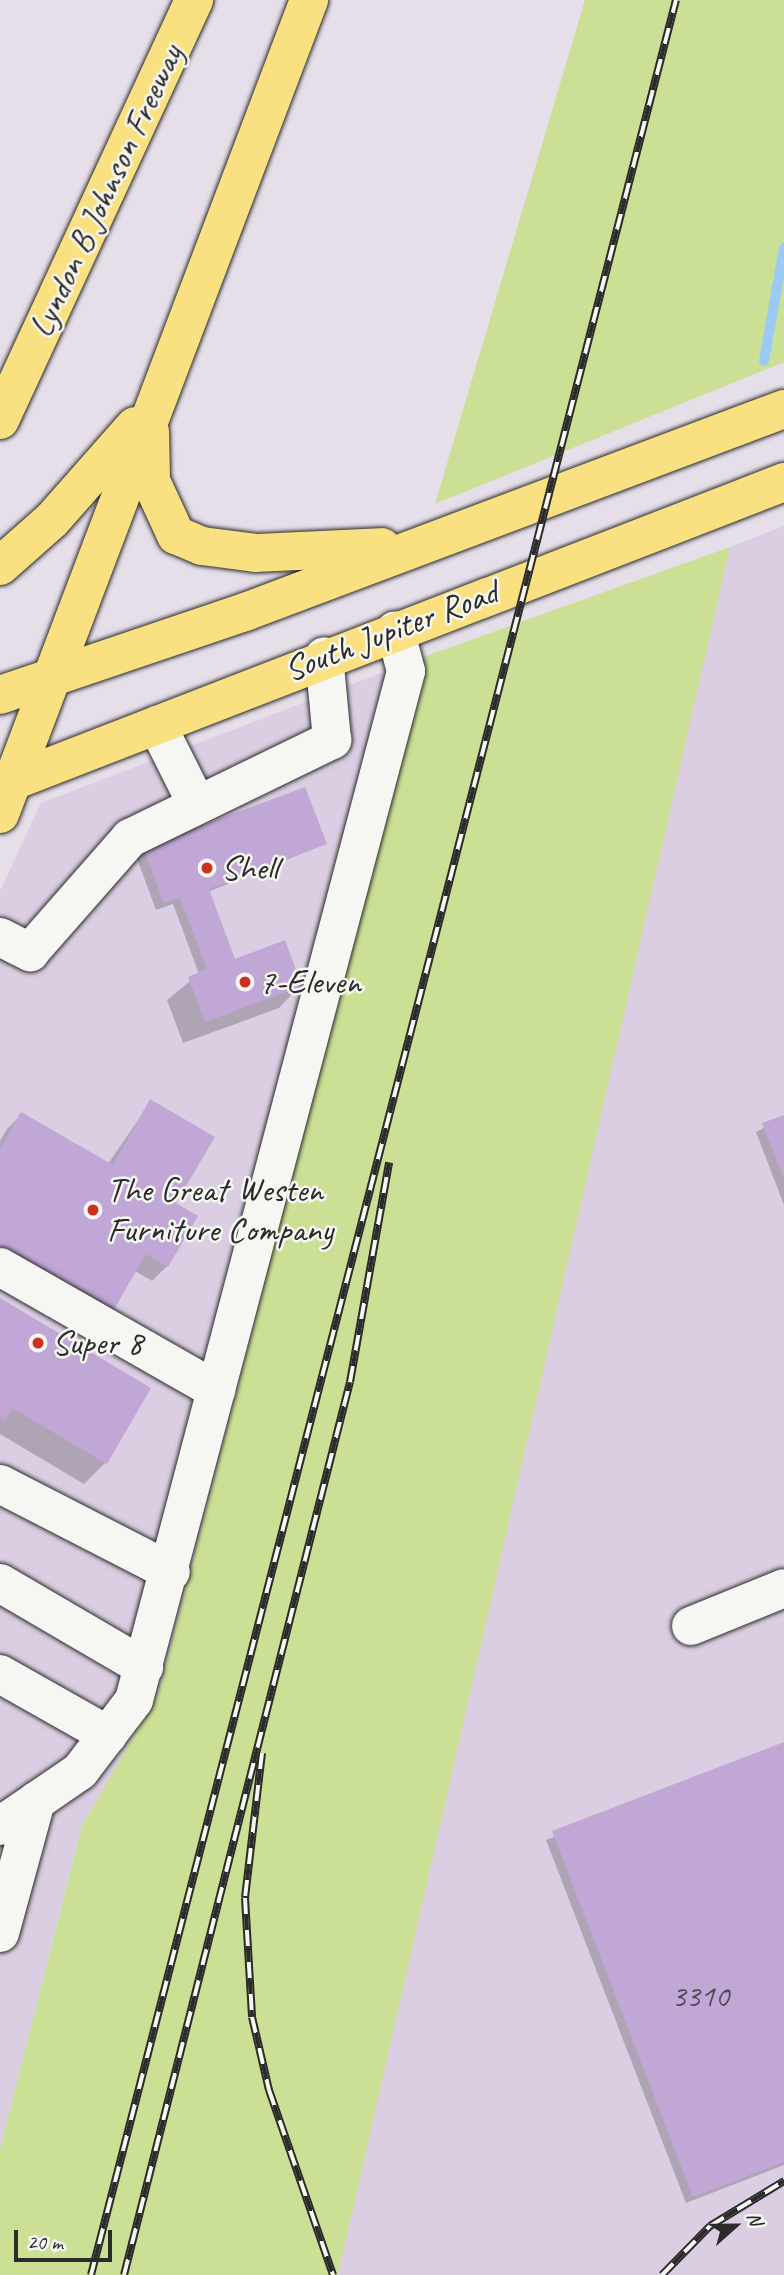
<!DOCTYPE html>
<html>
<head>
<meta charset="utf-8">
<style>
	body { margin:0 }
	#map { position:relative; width:784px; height:2275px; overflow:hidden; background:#e6dee9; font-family:Caveat,sans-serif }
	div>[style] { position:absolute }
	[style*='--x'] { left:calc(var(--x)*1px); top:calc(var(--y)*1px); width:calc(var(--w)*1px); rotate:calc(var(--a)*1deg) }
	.built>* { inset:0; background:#dbcee3 }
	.green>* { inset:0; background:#cce095 }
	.shadow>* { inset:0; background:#0003 }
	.stream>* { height:10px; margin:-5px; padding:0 5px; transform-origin:5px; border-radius:5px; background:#9ccaf7 }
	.building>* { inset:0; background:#c0a7d5 }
	.roads { filter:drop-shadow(0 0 2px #2b2b2b) drop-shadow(0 0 2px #2b2b2b) }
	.minor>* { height:38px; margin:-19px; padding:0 19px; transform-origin:19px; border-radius:19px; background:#f6f6f2 }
	.major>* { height:38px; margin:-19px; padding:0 19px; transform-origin:19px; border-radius:19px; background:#f9e181 }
	.highway>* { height:38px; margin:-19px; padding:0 19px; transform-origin:19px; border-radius:19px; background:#f9e181 }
	.rail>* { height:8px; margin-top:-4px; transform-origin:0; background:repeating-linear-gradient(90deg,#f6f6f2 0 16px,#2b2b2b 0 32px); box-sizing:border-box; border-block:2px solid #2b2b2b }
	.dots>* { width:19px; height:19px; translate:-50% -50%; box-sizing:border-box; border:4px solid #f6f6f2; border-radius:50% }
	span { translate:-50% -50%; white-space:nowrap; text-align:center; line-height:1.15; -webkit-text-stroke:5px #f6f6f2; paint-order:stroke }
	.number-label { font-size:32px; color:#504a56 }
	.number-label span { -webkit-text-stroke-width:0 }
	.street-label { font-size:35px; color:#2b2b2b }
	.poi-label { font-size:35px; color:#2b2b2b }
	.left { translate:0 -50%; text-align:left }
	.north { position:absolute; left:700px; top:2191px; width:70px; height:70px; -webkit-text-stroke:5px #f6f6f2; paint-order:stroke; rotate:69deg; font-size:19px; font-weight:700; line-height:28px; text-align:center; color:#2b2b2b }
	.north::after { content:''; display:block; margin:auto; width:24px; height:32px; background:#2b2b2b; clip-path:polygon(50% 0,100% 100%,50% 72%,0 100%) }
	.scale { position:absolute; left:14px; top:2230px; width:98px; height:32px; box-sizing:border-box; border:4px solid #2b2b2b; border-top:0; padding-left:9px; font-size:21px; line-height:24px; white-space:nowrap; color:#2b2b2b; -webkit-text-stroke:5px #f6f6f2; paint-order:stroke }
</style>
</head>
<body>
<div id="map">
	<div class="built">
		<i style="clip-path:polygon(784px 526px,784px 2275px,210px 2275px,730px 547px)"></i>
		<i style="clip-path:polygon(426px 656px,159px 1692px,82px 1826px,0 2149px,0 891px,41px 803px)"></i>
	</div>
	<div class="green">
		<i style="clip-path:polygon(585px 0,784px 0,784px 362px,435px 504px)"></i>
		<i style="clip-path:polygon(730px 547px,338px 2275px,0 2275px,0 2149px,82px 1826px,159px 1692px,426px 656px)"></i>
	</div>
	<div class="shadow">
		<i style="clip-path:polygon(325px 844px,208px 892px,234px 961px,300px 986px,279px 1008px,183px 1043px,167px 1000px,199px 974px,173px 904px,156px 910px,136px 856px,144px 849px)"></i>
		<i style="clip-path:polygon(151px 1101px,174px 1204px,167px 1266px,152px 1281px,135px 1271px,0 1280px,0 1141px,7px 1129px,22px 1114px,108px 1164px)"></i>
		<i style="clip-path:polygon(784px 1117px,784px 1205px,756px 1132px)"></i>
		<i style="clip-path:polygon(0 1300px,105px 1463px,84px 1484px,0 1434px)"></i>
		<i style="clip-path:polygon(784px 1744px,784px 2165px,686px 2203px,546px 1840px)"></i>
	</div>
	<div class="stream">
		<i style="--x:764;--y:361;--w:115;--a:-80"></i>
	</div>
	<div class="building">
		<i style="clip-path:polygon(305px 787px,327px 844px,209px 889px,235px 959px,285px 940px,302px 986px,205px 1022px,188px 977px,207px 969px,180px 898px,164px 903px,143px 847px)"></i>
		<i style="clip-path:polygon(150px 1099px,215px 1137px,176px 1203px,198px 1216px,168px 1267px,146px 1254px,108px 1320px,0 1257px,0 1149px,21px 1112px,113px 1165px)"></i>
		<i style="clip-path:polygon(784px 1115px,784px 1179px,762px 1123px)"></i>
		<i style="clip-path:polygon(0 1298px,151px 1388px,107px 1464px,12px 1408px,5px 1421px,0 1418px)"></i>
		<i style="clip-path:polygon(784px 1742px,784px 2162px,693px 2197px,552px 1831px)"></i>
	</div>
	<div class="roads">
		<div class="minor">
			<i style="--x:157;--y:725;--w:89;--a:63.4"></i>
			<i style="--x:0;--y:937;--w:34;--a:27"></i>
			<i style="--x:30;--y:952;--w:152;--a:-48.7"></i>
			<i style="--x:130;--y:838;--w:225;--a:-25.9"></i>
			<i style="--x:332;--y:740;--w:84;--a:-95.4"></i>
			<i style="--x:0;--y:1267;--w:249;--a:29.7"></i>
			<i style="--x:0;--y:1484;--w:192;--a:27.2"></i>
			<i style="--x:0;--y:1583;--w:167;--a:30.3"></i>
			<i style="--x:691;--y:1626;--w:100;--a:-22.2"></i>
			<i style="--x:0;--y:1674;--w:124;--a:29.5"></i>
			<i style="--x:0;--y:1826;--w:97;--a:-34.5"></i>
			<i style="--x:80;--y:1771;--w:89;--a:-52.7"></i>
			<i style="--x:134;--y:1700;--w:1064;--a:-75.19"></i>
			<i style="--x:406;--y:671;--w:42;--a:-105"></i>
			<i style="--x:0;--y:1933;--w:137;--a:-74.7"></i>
		</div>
		<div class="major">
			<i style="--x:150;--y:432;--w:49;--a:88.8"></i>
			<i style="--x:151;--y:481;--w:60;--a:65.2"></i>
			<i style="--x:176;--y:535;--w:28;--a:23"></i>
			<i style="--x:202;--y:546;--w:54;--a:7.4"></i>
			<i style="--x:256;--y:553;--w:126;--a:-2.7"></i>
			<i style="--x:0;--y:566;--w:69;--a:-41.5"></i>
			<i style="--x:52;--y:520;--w:125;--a:-48.6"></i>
			<i style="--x:0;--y:695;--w:259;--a:-18.7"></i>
			<i style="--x:245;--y:612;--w:576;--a:-20.64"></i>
			<i style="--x:0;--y:786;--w:841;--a:-21.19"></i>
			<i style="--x:0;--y:814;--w:871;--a:-69.21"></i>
		</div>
		<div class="highway">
			<i style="--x:0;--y:420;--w:463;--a:-65.2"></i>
		</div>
	</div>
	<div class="rail">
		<i style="--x:262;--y:1753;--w:146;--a:96.7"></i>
		<i style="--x:245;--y:1898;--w:119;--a:86.6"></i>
		<i style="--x:252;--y:2017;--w:75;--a:76.9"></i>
		<i style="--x:269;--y:2090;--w:196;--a:70.9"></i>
		<i style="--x:91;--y:2275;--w:2349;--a:-75.58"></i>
		<i style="--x:124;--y:2275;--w:921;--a:-75.8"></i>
		<i style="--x:350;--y:1382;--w:223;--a:-79.9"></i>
		<i style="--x:662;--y:2275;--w:69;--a:-45.6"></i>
		<i style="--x:710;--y:2226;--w:87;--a:-31.3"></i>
	</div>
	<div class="dots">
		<i style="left:207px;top:868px;background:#c8321e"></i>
		<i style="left:245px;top:982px;background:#c8321e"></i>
		<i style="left:93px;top:1210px;background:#c8321e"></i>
		<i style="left:38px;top:1343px;background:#c8321e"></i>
	</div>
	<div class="number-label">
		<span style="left:700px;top:1996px">3310</span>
	</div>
	<div class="street-label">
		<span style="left:106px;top:191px;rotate:-65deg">Lyndon B Johnson Freeway</span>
		<span style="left:391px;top:631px;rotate:-21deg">South Jupiter Road</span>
	</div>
	<div class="poi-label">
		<span class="left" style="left:221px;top:868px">Shell</span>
		<span class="left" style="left:259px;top:982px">7-Eleven</span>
		<span class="left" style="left:107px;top:1210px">The Great Westen<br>Furniture Company</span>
		<span class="left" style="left:52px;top:1343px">Super 8</span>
	</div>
	<div class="north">N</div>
	<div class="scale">20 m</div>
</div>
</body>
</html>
